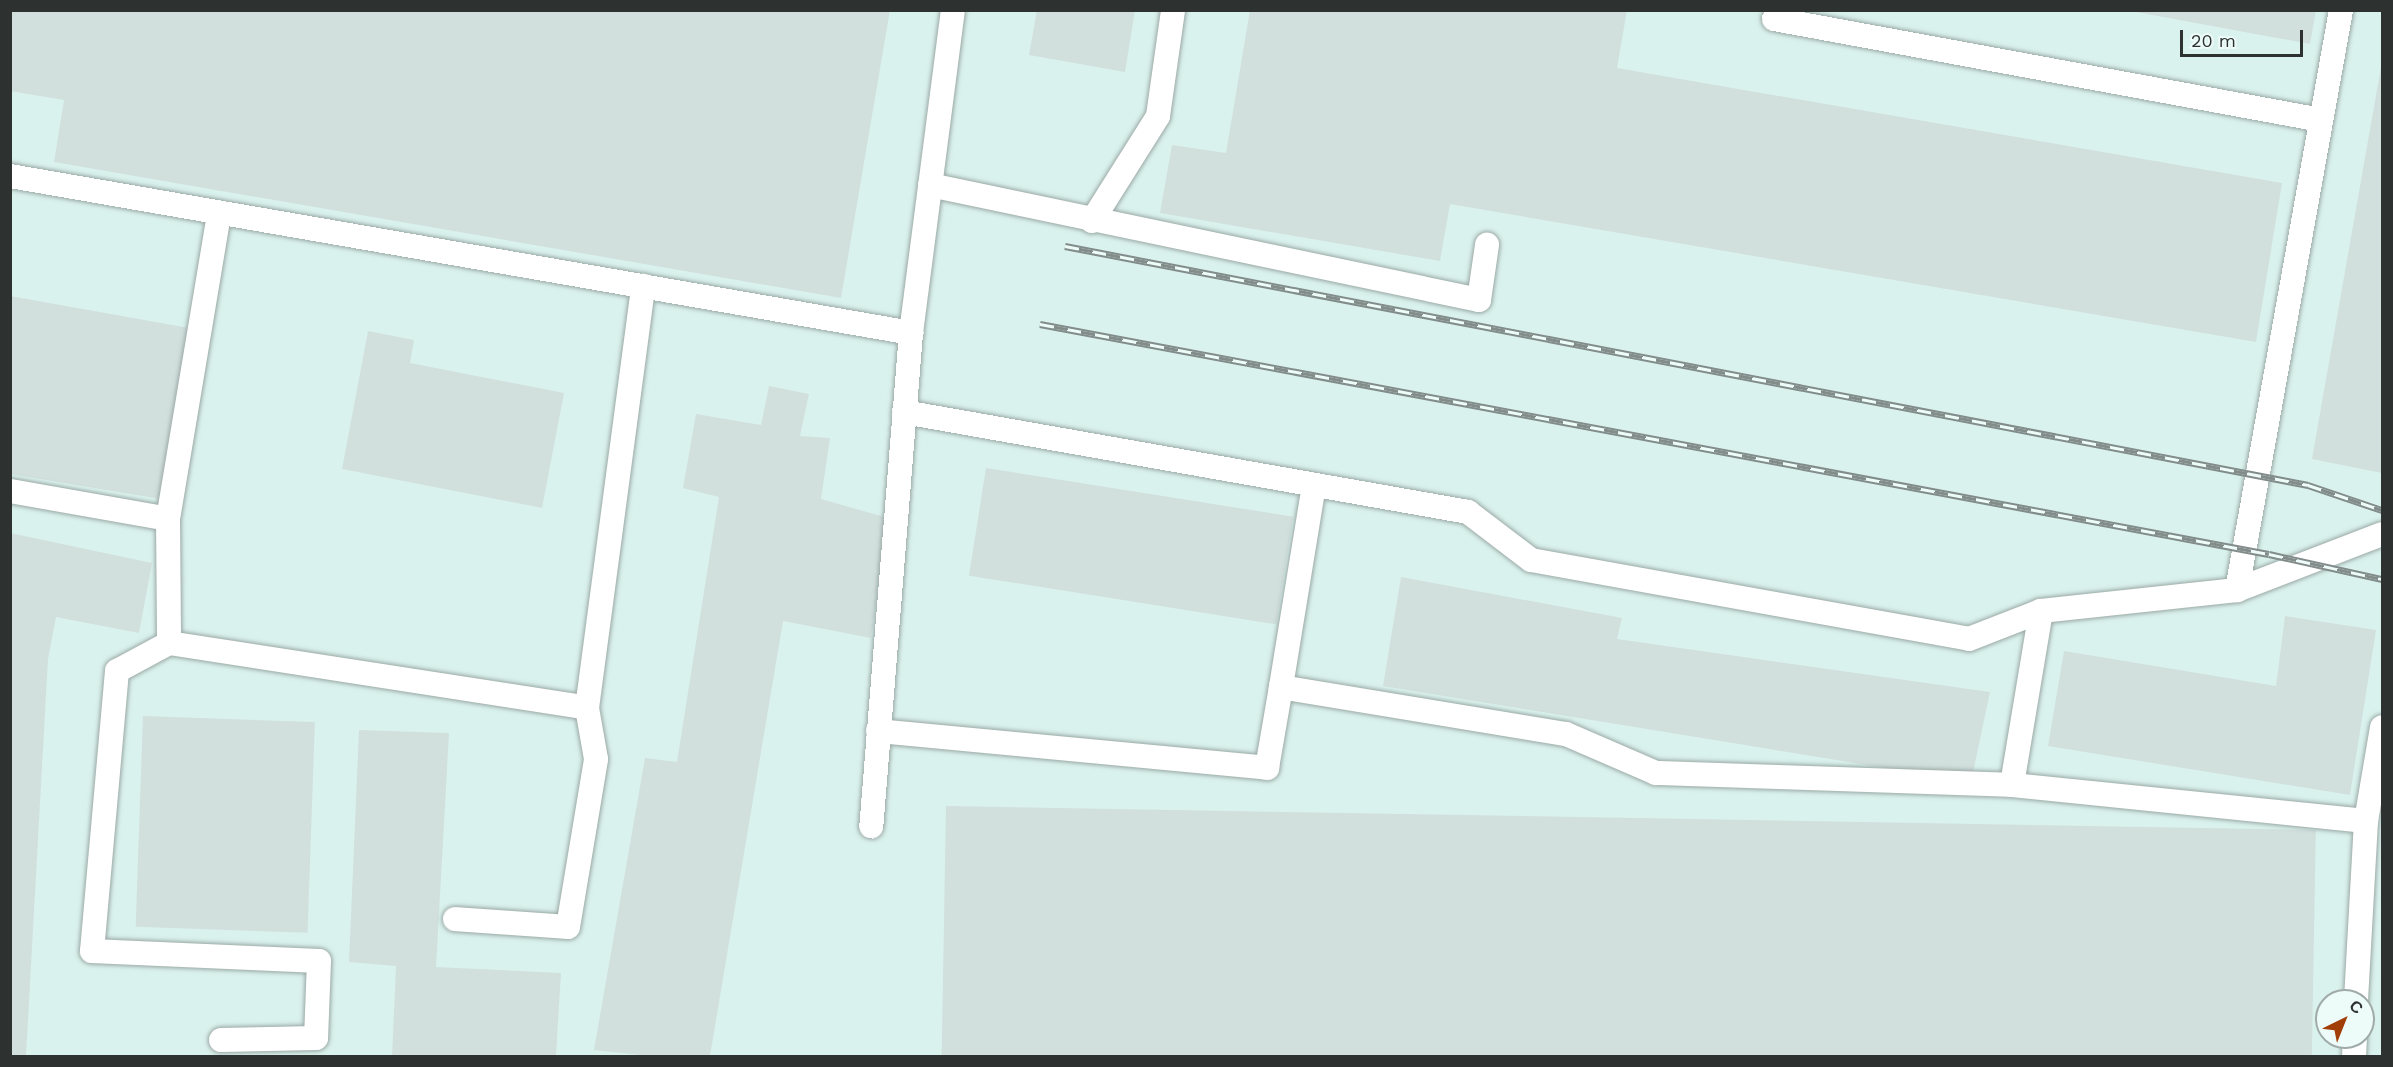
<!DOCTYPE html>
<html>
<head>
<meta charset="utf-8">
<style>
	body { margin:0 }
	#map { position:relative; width:2393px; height:1067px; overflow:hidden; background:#edfcf9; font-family:"Work Sans",sans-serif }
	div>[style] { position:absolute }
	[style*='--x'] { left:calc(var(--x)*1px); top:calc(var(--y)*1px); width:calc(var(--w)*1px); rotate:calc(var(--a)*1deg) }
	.built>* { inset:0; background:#daf2ed }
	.building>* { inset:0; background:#d2e0dd; transform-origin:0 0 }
	.roads { filter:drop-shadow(0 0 2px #9ba9a6) drop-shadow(0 0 2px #9ba9a6) }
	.lane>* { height:24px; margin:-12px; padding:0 12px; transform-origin:12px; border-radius:12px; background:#fff }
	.rail>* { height:7px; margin-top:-3.5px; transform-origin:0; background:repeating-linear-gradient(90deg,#edfcf9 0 14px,#828c8a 0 28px); box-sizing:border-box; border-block:2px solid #828c8a }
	span { translate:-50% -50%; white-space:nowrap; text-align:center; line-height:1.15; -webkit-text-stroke:5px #edfcf9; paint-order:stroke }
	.frame { position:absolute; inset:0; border:12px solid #2d3231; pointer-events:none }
	.north { position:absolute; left:2315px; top:989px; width:60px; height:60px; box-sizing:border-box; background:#edfcf9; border:2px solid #a0aba9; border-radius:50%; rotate:43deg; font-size:16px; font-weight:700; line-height:24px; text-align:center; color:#2d3231 }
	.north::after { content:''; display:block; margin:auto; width:21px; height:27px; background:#a23e08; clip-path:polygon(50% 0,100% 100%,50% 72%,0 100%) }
	.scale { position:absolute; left:2180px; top:30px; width:123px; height:27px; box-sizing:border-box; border:3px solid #2d3231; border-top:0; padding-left:8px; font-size:18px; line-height:21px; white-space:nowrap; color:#2d3231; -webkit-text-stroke:4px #edfcf9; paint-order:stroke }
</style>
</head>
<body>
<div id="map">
	<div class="built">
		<i style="clip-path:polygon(evenodd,10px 11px,2382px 11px,2382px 1056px,11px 1056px,10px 11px,2327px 1001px,2363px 1001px,2363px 1037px,2327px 1037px,2327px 1001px)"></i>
	</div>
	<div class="building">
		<i style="clip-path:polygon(10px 10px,890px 10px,841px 298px,54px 162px,64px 100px,10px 91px)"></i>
		<i style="clip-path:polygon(1037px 10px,1135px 10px,1125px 72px,1029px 55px)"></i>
		<i style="clip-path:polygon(1250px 10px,1627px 10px,1617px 68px,2282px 183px,2256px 342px,1450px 204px,1440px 261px,1160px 213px,1172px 145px,1226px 153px)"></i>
		<i style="clip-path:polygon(2125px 10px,2316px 10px,2310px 44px)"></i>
		<i style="clip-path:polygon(2381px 67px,2382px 67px,2382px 473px,2312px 459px)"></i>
		<i style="clip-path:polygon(10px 296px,189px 328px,161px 499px,10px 474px)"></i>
		<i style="clip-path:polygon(368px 331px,414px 340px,410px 363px,564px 393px,542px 508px,342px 469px)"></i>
		<i style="clip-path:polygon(769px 386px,809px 394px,800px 436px,830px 438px,821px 499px,888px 518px,871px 638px,783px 621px,710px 1056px,649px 1056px,594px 1050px,645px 758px,677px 762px,719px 497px,683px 488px,696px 414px,761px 425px)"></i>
		<i style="left:986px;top:468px;width:311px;height:109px;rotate:9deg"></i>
		<i style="clip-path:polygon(10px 533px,152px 563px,139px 633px,56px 617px,48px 659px,26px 1056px,10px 1056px)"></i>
		<i style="clip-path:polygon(1401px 577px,1622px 618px,1617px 639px,1990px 692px,1971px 782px,1383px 686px)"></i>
		<i style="clip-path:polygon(2285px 616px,2376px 630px,2350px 795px,2048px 746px,2064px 651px,2276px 686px)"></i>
		<i style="left:143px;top:716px;width:172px;height:211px;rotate:2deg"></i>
		<i style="clip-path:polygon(359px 730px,449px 733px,436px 967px,561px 973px,556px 1056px,392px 1056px,396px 966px,349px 962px)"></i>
		<i style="left:946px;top:806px;width:1370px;height:250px;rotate:1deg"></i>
	</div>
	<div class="roads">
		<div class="lane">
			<i style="--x:1774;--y:19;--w:556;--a:10.46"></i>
			<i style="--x:10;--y:176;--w:915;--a:9.88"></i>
			<i style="--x:911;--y:333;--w:495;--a:94.6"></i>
			<i style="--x:930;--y:185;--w:561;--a:11.83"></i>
			<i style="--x:1479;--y:300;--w:56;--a:-81.7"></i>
			<i style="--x:1092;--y:221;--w:124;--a:-57.8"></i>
			<i style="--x:1158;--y:116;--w:107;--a:-81.9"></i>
			<i style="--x:911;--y:333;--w:326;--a:-82.6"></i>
			<i style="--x:904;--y:412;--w:573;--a:10.05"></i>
			<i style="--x:1468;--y:512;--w:79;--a:37.3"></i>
			<i style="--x:1531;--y:560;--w:445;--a:10.2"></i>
			<i style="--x:1969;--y:639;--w:77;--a:-21.3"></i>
			<i style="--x:2041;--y:611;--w:197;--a:-6.1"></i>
			<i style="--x:2237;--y:590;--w:589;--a:-79.83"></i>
			<i style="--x:1314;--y:485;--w:205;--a:99.3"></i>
			<i style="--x:1281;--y:687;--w:289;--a:9.4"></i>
			<i style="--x:1566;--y:734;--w:98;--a:23.4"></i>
			<i style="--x:1656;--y:773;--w:356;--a:1.9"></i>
			<i style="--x:10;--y:491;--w:160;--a:10"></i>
			<i style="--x:168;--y:519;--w:310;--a:-80.5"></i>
			<i style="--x:168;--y:519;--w:124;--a:89.5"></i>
			<i style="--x:169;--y:643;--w:423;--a:8.8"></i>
			<i style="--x:2237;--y:590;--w:155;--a:-21.1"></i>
			<i style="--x:2041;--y:611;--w:176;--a:99.5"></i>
			<i style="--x:2012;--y:785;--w:356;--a:5.8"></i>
			<i style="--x:2366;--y:821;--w:180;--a:93.2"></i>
			<i style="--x:169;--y:643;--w:59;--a:151.7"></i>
			<i style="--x:117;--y:671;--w:281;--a:95.1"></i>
			<i style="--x:92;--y:951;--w:227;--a:2.5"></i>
			<i style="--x:319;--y:961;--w:77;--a:92.2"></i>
			<i style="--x:316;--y:1038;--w:95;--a:178.8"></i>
			<i style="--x:878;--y:731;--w:391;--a:5.4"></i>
			<i style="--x:1267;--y:768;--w:82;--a:-80.2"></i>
			<i style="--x:2366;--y:821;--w:95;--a:-80.3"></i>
			<i style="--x:455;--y:919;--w:113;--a:4"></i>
			<i style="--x:568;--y:927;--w:170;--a:-80.5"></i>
			<i style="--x:596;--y:759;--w:52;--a:-100"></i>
			<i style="--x:587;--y:708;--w:426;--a:-82.4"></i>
			<i style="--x:2354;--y:1056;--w:19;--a:-87"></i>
		</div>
	</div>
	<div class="rail">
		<i style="--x:1065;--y:246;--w:1266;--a:10.88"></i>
		<i style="--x:2308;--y:485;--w:78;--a:18.7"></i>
		<i style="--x:1040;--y:324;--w:1250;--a:10.6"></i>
		<i style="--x:2269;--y:554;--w:116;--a:12.5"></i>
	</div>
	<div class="frame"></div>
	<div class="north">С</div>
	<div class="scale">20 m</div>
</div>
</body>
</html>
